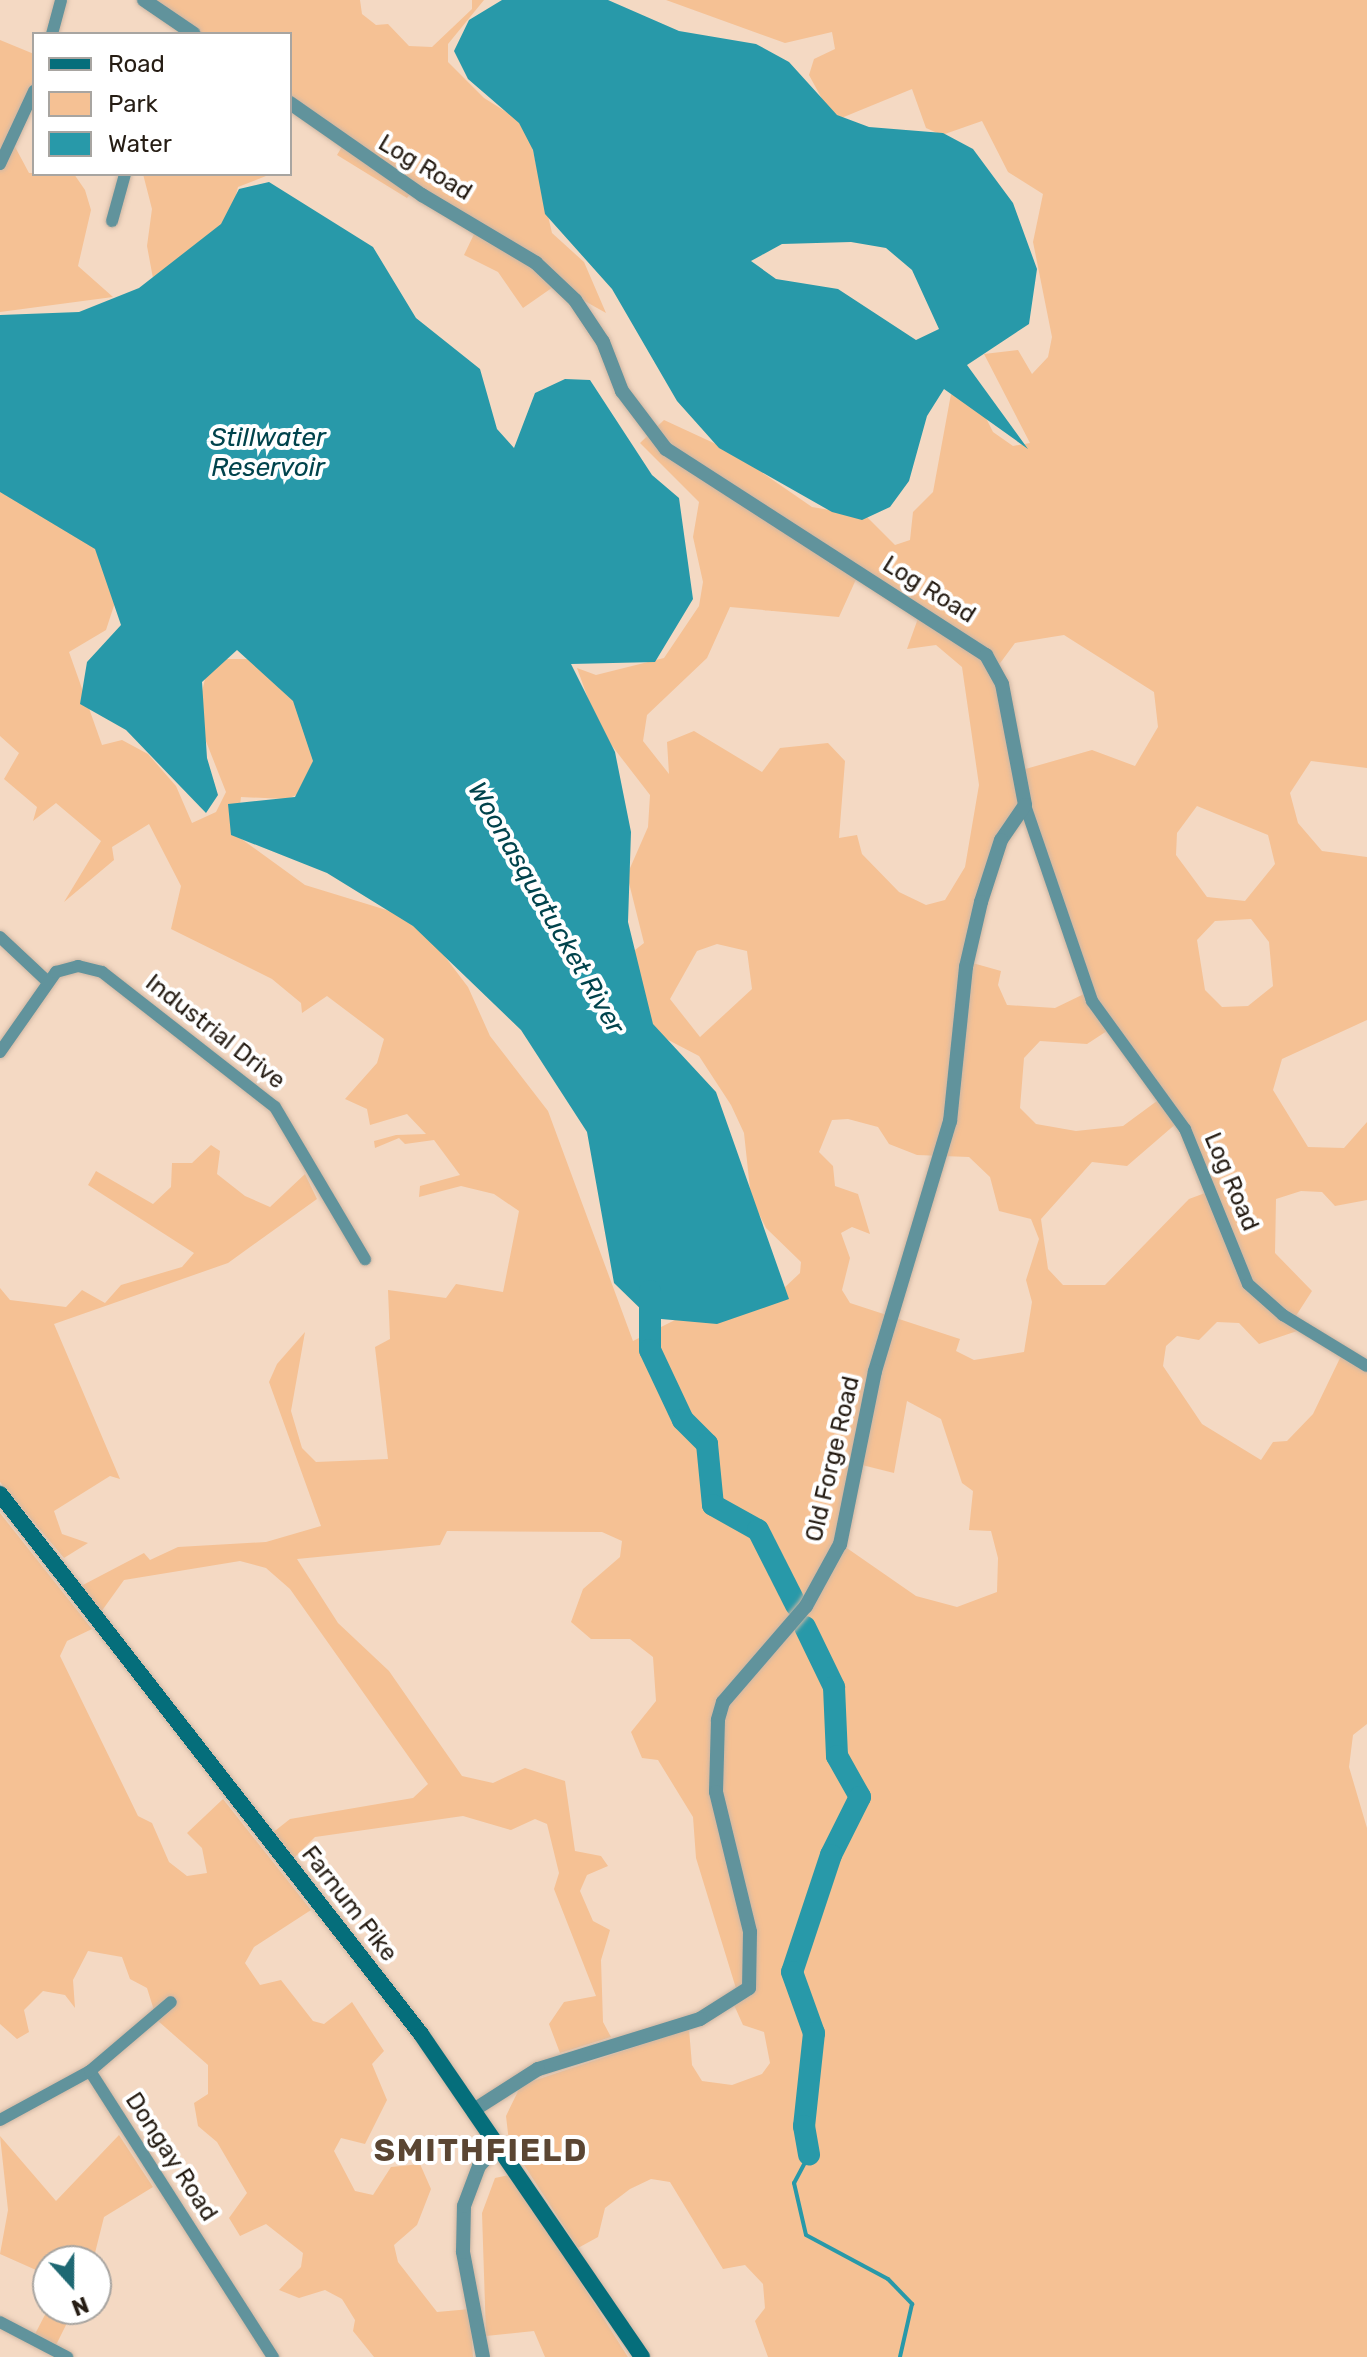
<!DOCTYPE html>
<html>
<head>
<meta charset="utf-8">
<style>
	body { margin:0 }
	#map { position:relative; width:1367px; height:2357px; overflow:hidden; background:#f4d9c3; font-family:Rubik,sans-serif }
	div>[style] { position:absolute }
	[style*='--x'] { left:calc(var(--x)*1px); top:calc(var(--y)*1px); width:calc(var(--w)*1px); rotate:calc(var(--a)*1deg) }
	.green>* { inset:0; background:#f5c194 }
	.water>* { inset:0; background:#2899a9 }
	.stream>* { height:4px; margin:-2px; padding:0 2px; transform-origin:2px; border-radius:2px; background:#2899a9 }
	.river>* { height:22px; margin:-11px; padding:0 11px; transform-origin:11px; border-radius:11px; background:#2899a9 }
	.roads { filter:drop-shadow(0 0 2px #cfb7a4) drop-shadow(0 0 2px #cfb7a4) }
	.minor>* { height:12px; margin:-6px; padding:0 6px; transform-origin:6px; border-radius:6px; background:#61939c }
	.tertiary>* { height:14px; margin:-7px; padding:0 7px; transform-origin:7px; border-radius:7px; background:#61939c }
	.secondary>* { height:16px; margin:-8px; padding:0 8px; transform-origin:8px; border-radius:8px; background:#056e7b }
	span { translate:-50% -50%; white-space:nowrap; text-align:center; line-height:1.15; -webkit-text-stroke:8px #fff; paint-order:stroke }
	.street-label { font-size:24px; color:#261d14 }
	.water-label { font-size:26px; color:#00434c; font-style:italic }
	.district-label { font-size:32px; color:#5b4633; font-weight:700; letter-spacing:2px }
	.legend { position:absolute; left:32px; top:32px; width:260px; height:144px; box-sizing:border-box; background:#fff; border:2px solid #a8a5a1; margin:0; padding:10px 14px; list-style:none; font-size:24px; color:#261d14 }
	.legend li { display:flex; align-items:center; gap:16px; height:40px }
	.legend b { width:40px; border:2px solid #a8a5a1 }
	.north { position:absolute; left:32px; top:2245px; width:80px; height:80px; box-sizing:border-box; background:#fff; border:2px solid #a8a5a1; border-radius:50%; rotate:159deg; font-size:22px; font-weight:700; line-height:32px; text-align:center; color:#261d14 }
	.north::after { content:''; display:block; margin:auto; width:28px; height:36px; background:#1e6873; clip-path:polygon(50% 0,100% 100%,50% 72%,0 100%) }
</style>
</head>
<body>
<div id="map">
	<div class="green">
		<i style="clip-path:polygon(142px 0,360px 0,362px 14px,376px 25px,388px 24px,409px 46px,432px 47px,472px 9px,472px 0,484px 0,448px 44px,448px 62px,484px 98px,527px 125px,552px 233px,584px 262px,606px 313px,556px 285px,523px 308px,498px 272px,464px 255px,477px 228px,412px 192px,407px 198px,337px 155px,343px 145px,290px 106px,290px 34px,193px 34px)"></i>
		<i style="clip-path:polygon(evenodd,666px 0,1367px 0,1367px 768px,1311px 761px,1290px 793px,1298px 823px,1322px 851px,1367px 857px,1367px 1020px,1282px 1059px,1273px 1090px,1308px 1147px,1344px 1148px,1367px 1122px,1367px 1200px,1335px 1206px,1322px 1192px,1301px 1191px,1276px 1199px,1275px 1253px,1312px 1291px,1292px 1322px,1303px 1329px,1259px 1344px,1239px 1323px,1217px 1322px,1199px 1340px,1177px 1336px,1166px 1346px,1163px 1366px,1202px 1424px,1261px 1460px,1273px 1442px,1287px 1441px,1313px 1414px,1342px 1354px,1367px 1367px,1367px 1724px,1353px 1735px,1349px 1767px,1367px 1828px,1367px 2357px,768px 2357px,755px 2321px,765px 2308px,763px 2284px,745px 2265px,723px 2269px,670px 2182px,651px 2179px,630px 2189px,605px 2208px,598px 2237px,578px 2248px,509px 2142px,506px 2116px,521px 2085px,689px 2029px,692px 2065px,702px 2081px,732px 2085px,762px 2074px,770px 2063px,764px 2032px,743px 2025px,734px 2005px,738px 1995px,696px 1858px,693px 1817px,658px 1760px,642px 1758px,631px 1732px,656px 1701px,653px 1657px,630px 1639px,591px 1639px,571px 1622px,583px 1589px,620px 1557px,622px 1541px,602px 1532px,447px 1531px,440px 1545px,297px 1559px,338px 1623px,389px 1671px,462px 1776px,493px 1783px,525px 1768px,565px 1781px,575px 1851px,601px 1856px,608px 1866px,587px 1875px,580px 1891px,593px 1921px,610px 1930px,601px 1960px,603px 2022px,611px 2037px,560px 2053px,549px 2024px,564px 2002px,596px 1996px,554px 1889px,559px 1873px,547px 1824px,535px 1819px,511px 1830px,463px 1816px,315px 1837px,292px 1860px,271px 1834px,290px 1819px,413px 1798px,428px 1784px,290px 1589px,266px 1568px,240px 1561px,124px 1580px,101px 1612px,81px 1586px,144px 1553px,150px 1560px,178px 1547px,266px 1542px,321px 1526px,269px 1382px,277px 1364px,305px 1332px,291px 1411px,302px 1448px,316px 1462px,388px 1459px,375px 1347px,390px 1339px,388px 1290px,446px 1298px,456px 1284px,503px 1292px,519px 1211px,494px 1194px,461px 1186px,419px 1197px,420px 1186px,460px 1175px,434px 1140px,405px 1144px,399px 1138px,375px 1148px,374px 1141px,396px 1135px,426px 1134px,407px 1114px,370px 1125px,367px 1109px,345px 1099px,377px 1063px,384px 1039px,327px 996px,302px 1013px,301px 1003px,272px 979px,171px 929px,181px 886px,149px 824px,112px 847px,114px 860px,64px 902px,101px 841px,56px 803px,33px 821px,37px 807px,4px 779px,19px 753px,0 736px,0 487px,30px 489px,124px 575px,106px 630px,69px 652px,102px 745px,122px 740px,148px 754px,176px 786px,192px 823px,216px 812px,226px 792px,196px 716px,206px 675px,226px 659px,250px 659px,285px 685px,317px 745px,306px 791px,287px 799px,241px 797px,236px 835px,305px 885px,393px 912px,430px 937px,468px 987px,490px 1036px,548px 1111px,633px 1341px,683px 1316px,783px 1289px,800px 1273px,801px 1262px,766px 1228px,751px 1198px,744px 1133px,731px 1105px,699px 1056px,651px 1031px,626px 957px,644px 943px,627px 875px,648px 827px,650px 795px,599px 729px,577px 668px,596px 675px,664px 658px,699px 606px,703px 582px,693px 537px,699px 502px,640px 443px,664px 420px,731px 451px,812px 507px,866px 516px,895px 545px,910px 540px,913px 512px,933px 492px,951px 394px,979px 404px,993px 432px,1013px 446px,1030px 443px,984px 354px,1018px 350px,1032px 374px,1048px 357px,1052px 337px,1033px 242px,1043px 194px,1008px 172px,982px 121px,942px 135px,926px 128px,912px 89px,834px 121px,809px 75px,814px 59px,835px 49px,832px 32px,785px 43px,666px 0,858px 575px,921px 610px,907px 649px,936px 645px,962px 667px,979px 785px,965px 867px,945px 900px,926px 905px,899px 892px,862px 854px,857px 835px,839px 838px,845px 761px,828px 743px,780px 748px,762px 772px,694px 731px,667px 742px,669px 774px,643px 741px,647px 715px,707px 658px,730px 607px,839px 617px,858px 575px,666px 0,1064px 635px,1154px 692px,1158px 727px,1135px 766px,1092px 750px,1022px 770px,995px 670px,1015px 643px,1064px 635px,666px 0,1197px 806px,1268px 835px,1275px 864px,1245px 901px,1207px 897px,1176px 855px,1177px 833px,1197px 806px,666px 0,1027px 811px,1086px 993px,1055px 1008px,1007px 1005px,998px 985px,1001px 971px,969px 962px,1000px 844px,1027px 811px,666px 0,1251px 919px,1269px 942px,1273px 986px,1248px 1006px,1222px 1007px,1205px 990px,1197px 940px,1215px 921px,1251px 919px,666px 0,717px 944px,747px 951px,752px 989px,700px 1037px,670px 999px,697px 951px,717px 944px,666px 0,1110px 1029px,1161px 1098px,1123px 1126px,1076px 1131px,1036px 1124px,1020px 1108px,1024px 1058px,1040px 1041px,1087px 1044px,1110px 1029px,666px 0,848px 1119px,878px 1127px,889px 1144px,917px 1155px,969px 1157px,990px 1177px,999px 1211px,1031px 1219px,1039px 1239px,1026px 1280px,1032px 1302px,1024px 1352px,974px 1360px,956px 1351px,960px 1339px,850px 1303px,842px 1290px,850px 1258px,841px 1233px,852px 1227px,870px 1234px,858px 1194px,835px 1186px,833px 1166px,819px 1152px,832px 1120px,848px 1119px,666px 0,1178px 1122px,1213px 1190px,1189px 1199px,1105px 1285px,1063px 1285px,1048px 1269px,1041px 1219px,1092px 1162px,1127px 1166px,1178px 1122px,666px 0,907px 1401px,941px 1419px,962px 1483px,973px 1491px,969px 1530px,991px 1531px,998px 1558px,997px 1592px,957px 1607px,916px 1596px,841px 1544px,858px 1464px,894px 1473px,907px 1401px)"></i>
		<i style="clip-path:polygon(0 40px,34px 54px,34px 94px,13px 143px,29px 173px,74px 174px,85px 190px,91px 210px,78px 266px,113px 297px,0 312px)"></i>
		<i style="clip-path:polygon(143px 174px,271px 174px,238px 187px,229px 223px,155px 289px,147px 246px,152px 209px)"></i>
		<i style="clip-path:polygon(211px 1145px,220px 1151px,217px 1174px,245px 1196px,270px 1207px,305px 1174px,317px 1199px,228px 1263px,54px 1324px,120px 1479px,110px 1476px,54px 1511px,62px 1534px,88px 1543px,64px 1558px,0 1482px,0 1288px,10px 1300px,66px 1307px,82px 1290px,105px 1303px,121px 1285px,182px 1267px,194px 1253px,88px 1185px,96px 1171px,153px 1204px,171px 1187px,172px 1163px,192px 1163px)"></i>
		<i style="clip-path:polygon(0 1513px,92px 1629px,67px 1641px,60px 1656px,138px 1816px,152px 1823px,169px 1862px,187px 1876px,207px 1873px,202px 1848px,187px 1833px,223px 1799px,311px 1910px,254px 1947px,245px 1963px,260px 1985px,281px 1980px,313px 2021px,324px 2024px,352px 2002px,384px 2051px,372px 2064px,387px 2100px,365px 2144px,341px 2138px,334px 2151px,355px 2191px,373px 2195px,391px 2167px,420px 2164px,431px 2189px,417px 2225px,394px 2245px,398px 2262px,437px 2312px,470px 2309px,473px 2357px,374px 2357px,353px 2331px,355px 2320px,342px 2299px,325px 2290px,299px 2298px,279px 2290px,301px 2267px,303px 2253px,266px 2224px,240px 2236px,229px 2218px,247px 2193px,217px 2142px,198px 2126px,194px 2103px,208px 2094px,208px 2065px,157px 2020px,147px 1988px,130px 1979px,122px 1957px,88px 1951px,73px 1980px,75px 2008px,65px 1995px,43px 1991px,24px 2010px,29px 2032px,17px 2039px,0 2024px)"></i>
		<i style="clip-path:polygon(119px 2135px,153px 2187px,104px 2217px,93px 2261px,48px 2261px,48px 2308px,36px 2270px,0 2254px,8px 2210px,0 2136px,56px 2201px)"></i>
		<i style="clip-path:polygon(509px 2175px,517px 2182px,628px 2357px,545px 2357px,534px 2331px,486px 2336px,482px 2213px,495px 2178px)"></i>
		<i style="clip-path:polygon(48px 2309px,74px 2309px,55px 2347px,34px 2336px)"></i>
	</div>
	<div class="water">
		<i style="clip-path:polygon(evenodd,502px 0,608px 0,679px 31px,756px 44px,789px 62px,837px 115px,869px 127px,943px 133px,973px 149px,1013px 203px,1037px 269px,1029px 324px,967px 365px,1028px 449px,944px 389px,927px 416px,909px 481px,890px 507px,862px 520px,832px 512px,719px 448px,677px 401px,612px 289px,545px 214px,533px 150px,519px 123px,468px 79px,454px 51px,469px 20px,502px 0,851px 242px,886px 248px,912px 270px,939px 329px,916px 340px,838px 289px,776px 279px,751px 261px,782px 244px,851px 242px)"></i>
		<i style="clip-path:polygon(269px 182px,373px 247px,416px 318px,480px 369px,497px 429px,514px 448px,535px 393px,565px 379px,590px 380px,652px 475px,679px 498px,693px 599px,655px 662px,571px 664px,615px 752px,631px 832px,628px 922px,653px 1024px,716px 1092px,789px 1299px,717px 1324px,650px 1318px,614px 1283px,587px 1132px,521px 1030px,413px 926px,327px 873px,231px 835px,228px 804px,295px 797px,313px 761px,293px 701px,237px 650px,202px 682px,207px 758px,218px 795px,206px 813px,126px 730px,80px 704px,87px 662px,121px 625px,95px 549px,0 492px,0 315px,79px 312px,139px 288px,221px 224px,239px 189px)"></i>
	</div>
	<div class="stream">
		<i style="--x:809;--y:2155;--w:32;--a:118"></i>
		<i style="--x:794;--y:2183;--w:53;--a:77"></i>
		<i style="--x:806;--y:2235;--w:93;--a:28.2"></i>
		<i style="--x:888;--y:2279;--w:35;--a:46"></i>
		<i style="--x:912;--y:2304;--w:54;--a:102.8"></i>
	</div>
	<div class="river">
		<i style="--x:650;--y:1291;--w:59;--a:90"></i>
		<i style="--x:650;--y:1350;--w:77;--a:64.8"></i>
		<i style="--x:683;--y:1420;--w:34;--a:45"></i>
		<i style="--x:707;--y:1444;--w:61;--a:84.4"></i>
		<i style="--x:713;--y:1505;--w:51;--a:29.1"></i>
		<i style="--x:758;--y:1530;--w:84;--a:63.1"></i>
		<i style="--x:805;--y:1627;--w:67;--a:64.2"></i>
		<i style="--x:834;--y:1687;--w:69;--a:87.5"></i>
		<i style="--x:837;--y:1756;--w:47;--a:60.7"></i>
		<i style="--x:860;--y:1797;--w:65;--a:116.6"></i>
		<i style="--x:831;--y:1855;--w:123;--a:108.4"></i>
		<i style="--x:792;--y:1972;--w:65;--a:70.2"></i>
		<i style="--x:814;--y:2033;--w:94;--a:96.1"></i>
		<i style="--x:804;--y:2126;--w:29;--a:80"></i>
	</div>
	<div class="roads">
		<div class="minor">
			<i style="--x:52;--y:34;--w:35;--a:-75"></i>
			<i style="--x:0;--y:164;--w:81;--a:-65"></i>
			<i style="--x:112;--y:221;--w:49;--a:-74.5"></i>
			<i style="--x:1025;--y:805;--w:207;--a:71.1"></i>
			<i style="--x:1092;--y:1001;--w:158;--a:54"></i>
			<i style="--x:1185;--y:1129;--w:167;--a:67.9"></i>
			<i style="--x:1248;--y:1284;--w:47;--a:41.5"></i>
			<i style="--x:1283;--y:1315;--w:98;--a:31.3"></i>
			<i style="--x:0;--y:937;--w:66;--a:43.2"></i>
			<i style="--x:0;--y:1052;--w:98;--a:-55"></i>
			<i style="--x:56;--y:972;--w:23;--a:-15"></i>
			<i style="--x:78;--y:966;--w:25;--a:14"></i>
			<i style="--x:102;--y:972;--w:219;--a:38"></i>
			<i style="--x:275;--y:1107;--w:177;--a:59.4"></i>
			<i style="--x:90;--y:2071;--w:340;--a:57.4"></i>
			<i style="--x:0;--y:2120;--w:102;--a:-28.6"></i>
			<i style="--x:90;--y:2071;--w:106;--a:-40.4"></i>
			<i style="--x:0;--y:2322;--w:76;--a:27.6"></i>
		</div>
		<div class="tertiary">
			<i style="--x:144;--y:0;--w:60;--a:34.2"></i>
			<i style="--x:290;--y:103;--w:161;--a:34.9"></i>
			<i style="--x:422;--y:195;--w:133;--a:30.8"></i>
			<i style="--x:536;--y:263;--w:54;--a:43.5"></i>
			<i style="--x:575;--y:300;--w:50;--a:56.3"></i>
			<i style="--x:603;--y:342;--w:53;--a:68.8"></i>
			<i style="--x:622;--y:391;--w:73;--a:52.8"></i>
			<i style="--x:666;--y:449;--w:381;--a:32.8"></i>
			<i style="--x:986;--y:655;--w:33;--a:61"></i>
			<i style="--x:1002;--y:684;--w:123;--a:79.2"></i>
			<i style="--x:1025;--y:805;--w:42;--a:124.4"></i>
			<i style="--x:1001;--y:840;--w:65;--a:107.9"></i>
			<i style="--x:981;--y:902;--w:67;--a:103"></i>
			<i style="--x:966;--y:967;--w:155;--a:95.9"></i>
			<i style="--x:950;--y:1121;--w:261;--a:106.7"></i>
			<i style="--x:875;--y:1371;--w:177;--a:101.4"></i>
			<i style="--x:840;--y:1544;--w:71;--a:118.7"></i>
			<i style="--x:806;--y:1606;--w:127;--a:130.8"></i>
			<i style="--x:723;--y:1702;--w:19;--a:106"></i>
			<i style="--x:718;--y:1720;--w:72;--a:91.6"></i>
			<i style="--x:716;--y:1792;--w:144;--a:76.3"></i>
			<i style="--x:750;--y:1932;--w:56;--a:91"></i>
			<i style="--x:749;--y:1988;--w:58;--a:147.7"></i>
			<i style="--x:700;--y:2019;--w:170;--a:162.8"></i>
			<i style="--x:538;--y:2069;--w:76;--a:147.4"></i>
			<i style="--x:483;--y:2357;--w:107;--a:-100.8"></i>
			<i style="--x:463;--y:2252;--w:46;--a:-88.8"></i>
			<i style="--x:464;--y:2206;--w:43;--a:-69.4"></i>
			<i style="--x:479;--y:2166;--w:26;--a:-47"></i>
		</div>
		<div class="secondary">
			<i style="--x:0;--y:1494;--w:685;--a:52.06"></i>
			<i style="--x:421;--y:2034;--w:391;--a:55.6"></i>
		</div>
	</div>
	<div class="street-label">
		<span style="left:425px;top:168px;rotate:31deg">Log Road</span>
		<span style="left:929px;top:590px;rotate:32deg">Log Road</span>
		<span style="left:215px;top:1032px;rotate:38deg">Industrial Drive</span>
		<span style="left:1231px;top:1182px;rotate:67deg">Log Road</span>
		<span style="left:833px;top:1459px;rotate:-77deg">Old Forge Road</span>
		<span style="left:349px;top:1904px;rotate:52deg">Farnum Pike</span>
		<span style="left:171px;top:2157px;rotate:57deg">Dongay Road</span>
	</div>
	<div class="water-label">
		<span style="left:268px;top:453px">Stillwater<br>Reservoir</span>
		<span style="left:546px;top:908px;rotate:60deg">Woonasquatucket River</span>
	</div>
	<div class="district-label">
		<span style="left:481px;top:2150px">SMITHFIELD</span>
	</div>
	<ul class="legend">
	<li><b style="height:10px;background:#056e7b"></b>Road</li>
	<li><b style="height:22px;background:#f5c194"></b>Park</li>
	<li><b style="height:22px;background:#2899a9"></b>Water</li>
	</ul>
	<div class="north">N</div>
</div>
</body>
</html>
